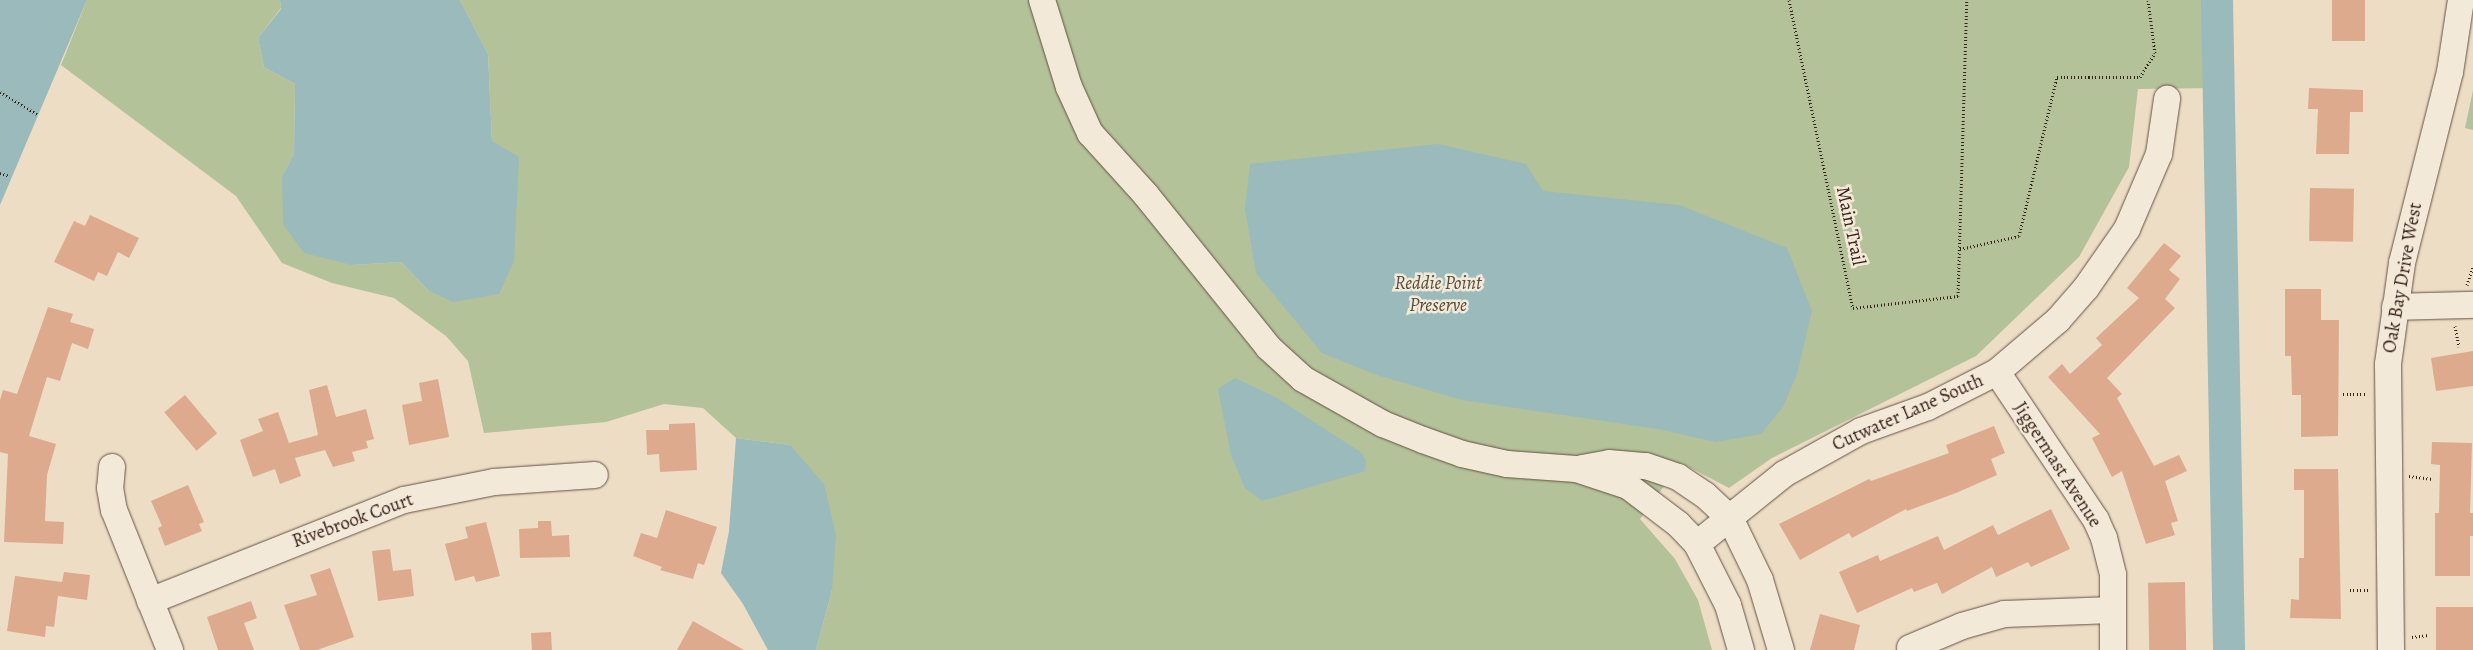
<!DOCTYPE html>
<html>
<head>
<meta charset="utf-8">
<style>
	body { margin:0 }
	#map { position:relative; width:2473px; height:650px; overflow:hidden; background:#edddc5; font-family:Alegreya,serif }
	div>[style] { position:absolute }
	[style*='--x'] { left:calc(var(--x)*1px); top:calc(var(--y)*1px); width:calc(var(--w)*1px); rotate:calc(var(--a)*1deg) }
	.green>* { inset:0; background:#b3c298 }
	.water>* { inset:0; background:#9ababb }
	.river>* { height:32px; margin:-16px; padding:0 16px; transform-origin:16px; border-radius:16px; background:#9ababb }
	.building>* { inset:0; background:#ddaa8e; transform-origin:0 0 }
	.path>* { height:3px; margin-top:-1.5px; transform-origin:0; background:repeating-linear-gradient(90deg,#372319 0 1px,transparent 0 3.5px) }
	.roads { filter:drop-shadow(0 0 1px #645244) drop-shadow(0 0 1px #645244) }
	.minor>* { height:26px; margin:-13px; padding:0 13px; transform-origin:13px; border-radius:13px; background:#f3e9d9 }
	span { translate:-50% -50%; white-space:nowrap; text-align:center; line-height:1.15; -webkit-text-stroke:5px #f3e9d9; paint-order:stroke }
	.street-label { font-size:19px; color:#372319 }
	.park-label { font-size:19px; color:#564b39; font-style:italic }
</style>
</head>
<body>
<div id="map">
	<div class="green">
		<i style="clip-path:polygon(87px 0,280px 0,281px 8px,258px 38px,264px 67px,295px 84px,294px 154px,282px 176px,352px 265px,401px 262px,428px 290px,492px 141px,488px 54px,460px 0,2217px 0,2217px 88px,2138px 89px,2129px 167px,2079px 257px,1976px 356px,1772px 458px,1729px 488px,1681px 463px,1640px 519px,1675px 559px,1698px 600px,1712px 650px,816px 650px,832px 590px,790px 445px,736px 438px,703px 408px,664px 404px,606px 422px,484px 433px,468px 361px,446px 336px,394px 298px,332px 283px,282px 263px,236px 196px,61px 65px)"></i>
		<i style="clip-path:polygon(2473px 90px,2473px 130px,2465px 128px)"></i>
	</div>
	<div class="water">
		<i style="clip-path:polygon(0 0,87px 0,0 205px)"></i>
		<i style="clip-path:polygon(280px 0,460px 0,488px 54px,492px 141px,519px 157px,514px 261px,499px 294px,453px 302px,428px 290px,401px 262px,352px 265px,304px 253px,283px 224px,282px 176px,294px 154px,295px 84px,264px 67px,258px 38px,281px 9px)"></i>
		<i style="clip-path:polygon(1438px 144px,1526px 164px,1543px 191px,1679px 205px,1787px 248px,1812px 311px,1797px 374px,1783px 407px,1761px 434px,1716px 442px,1658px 429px,1462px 400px,1377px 375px,1322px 353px,1256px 273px,1245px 209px,1250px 164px)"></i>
		<i style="clip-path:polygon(1235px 378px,1277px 398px,1362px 453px,1366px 461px,1365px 471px,1262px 501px,1245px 488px,1231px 455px,1218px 389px)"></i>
		<i style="clip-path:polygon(736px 438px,790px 445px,824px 484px,836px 535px,832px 590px,816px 650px,768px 650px,743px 604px,721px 573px,729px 531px)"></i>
	</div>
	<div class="river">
		<i style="--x:2217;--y:0;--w:650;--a:88.94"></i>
	</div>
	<div class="building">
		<i style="left:2332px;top:0;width:33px;height:41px"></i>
		<i style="clip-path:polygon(2309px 88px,2363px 90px,2363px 112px,2350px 112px,2349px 154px,2316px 154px,2318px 109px,2308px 109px)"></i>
		<i style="left:2310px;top:188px;width:44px;height:53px;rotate:1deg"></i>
		<i style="clip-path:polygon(90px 215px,139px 238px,129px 258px,118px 252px,107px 276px,98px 272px,94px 281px,54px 262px,74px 221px,85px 226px)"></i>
		<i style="clip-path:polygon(2164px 243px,2181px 256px,2169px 270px,2180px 279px,2165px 299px,2175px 308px,2107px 378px,2122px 394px,2117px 398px,2154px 466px,2179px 455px,2187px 471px,2165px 481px,2178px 521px,2171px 523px,2175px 535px,2146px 544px,2122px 471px,2112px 477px,2092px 438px,2100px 434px,2048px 377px,2062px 364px,2070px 374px,2102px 345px,2096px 338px,2139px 298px,2127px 288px)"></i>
		<i style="clip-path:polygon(2285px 289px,2321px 289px,2321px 320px,2339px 320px,2338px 436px,2301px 437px,2301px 395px,2292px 395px,2291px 356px,2285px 356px)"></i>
		<i style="clip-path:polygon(48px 307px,73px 314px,70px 322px,94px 329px,88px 349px,72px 343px,60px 381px,47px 377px,29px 436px,56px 444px,47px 475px,45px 521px,64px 522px,63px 544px,4px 542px,8px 454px,0 452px,0 400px,3px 390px,17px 394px)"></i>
		<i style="clip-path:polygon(2473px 351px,2473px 386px,2436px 391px,2431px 358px)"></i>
		<i style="clip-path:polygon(438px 379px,449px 437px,409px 445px,402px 405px,422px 401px,419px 383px)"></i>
		<i style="clip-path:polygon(327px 385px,336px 417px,366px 409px,374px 439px,366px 441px,368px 448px,352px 452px,355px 461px,333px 467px,325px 450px,295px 458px,301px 476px,280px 484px,275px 469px,253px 477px,240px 440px,263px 431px,258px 419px,278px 412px,289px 443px,318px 435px,309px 390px)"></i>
		<i style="left:185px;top:395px;width:50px;height:27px;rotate:50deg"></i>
		<i style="clip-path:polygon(695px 423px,697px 470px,660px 472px,659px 454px,647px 455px,646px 430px,669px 430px,669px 424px)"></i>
		<i style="clip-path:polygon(1994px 426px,2005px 453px,1991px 459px,1997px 475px,1956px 493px,1907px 511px,1906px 509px,1852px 538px,1849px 533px,1800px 560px,1779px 524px,1869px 479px,1871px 481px,1949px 453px,1946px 445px)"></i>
		<i style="clip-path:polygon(2432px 442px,2472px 443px,2470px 513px,2473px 513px,2473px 536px,2470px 536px,2470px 576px,2435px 576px,2435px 513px,2439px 513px,2440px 465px,2431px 464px)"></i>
		<i style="clip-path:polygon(2294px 469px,2338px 469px,2341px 619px,2290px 618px,2291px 599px,2299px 600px,2299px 558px,2304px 558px,2304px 490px,2294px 490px)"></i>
		<i style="clip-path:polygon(188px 485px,204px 522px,199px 524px,202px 531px,165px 546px,158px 528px,162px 526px,151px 501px)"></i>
		<i style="clip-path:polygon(2051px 509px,2070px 549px,2031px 567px,2028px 562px,1996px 577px,1992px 567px,1942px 594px,1937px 583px,1914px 592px,1912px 588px,1857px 613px,1839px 572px,1878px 555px,1880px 561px,1938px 536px,1944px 550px,1993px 525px,1998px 535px)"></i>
		<i style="clip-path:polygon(666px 510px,717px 527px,704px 565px,698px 563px,693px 579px,660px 570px,662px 567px,633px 556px,641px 533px,657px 538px)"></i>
		<i style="clip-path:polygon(538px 521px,551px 521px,552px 536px,569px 535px,570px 557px,520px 558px,519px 529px,538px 528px)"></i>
		<i style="clip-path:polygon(486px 522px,500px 576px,476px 582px,474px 576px,455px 581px,445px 544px,468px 538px,465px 527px)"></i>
		<i style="clip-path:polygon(390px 549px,393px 571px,411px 569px,414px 596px,378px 601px,372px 551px)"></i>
		<i style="clip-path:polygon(330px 568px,354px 637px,317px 650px,300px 650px,284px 605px,317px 595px,310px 575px)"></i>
		<i style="clip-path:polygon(64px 572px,90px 575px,87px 600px,58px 596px,54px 627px,46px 626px,45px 637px,7px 631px,15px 576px,62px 582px)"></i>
		<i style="left:2185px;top:582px;width:68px;height:37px;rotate:89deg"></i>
		<i style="clip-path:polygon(251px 601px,257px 618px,244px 623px,254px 650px,218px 650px,207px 617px)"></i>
		<i style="left:2473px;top:607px;width:43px;height:37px;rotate:90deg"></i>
		<i style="clip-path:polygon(1820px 614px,1860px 625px,1854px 650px,1810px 650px)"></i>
		<i style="clip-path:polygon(693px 621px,744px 650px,677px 650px)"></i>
		<i style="left:551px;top:632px;width:18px;height:20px;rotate:87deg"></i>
	</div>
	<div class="path">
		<i style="--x:1789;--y:0;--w:315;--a:78.3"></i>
		<i style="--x:1853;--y:308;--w:106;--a:-6.5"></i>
		<i style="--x:1958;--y:296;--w:296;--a:-88.3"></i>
		<i style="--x:0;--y:92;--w:43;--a:30.7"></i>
		<i style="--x:0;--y:173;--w:10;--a:17"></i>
		<i style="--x:1960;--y:249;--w:60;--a:-12.4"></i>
		<i style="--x:2019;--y:236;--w:163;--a:-76.6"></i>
		<i style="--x:2057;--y:77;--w:83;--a:0"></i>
		<i style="--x:2140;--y:77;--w:28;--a:-58"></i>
		<i style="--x:2155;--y:53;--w:53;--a:-97.5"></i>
		<i style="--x:2467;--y:285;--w:19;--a:-72"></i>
		<i style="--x:2455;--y:326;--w:21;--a:79"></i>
		<i style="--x:2343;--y:394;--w:24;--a:0"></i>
		<i style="--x:2409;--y:476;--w:24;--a:7"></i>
		<i style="--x:2350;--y:590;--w:19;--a:0"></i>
		<i style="--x:2412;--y:637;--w:17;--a:-7"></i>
	</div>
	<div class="roads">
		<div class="minor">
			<i style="--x:1042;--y:0;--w:91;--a:72.8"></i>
			<i style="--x:1069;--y:87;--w:51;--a:65.5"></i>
			<i style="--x:1090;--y:133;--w:84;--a:47.9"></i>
			<i style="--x:1146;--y:195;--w:195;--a:51.2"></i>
			<i style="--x:1268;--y:347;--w:47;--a:42.4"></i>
			<i style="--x:1303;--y:379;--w:92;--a:29.4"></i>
			<i style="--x:1383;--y:424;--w:43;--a:21.8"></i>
			<i style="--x:1423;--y:440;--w:41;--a:19.7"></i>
			<i style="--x:1462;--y:454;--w:46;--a:12.5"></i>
			<i style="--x:1507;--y:464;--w:69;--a:4.1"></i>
			<i style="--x:1576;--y:469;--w:55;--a:18.1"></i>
			<i style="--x:1628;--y:486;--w:63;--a:37.2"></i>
			<i style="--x:1678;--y:524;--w:28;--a:46"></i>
			<i style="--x:1697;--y:544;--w:68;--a:63.1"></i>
			<i style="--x:1728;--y:605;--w:47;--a:73.9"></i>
			<i style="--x:2395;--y:307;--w:78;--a:-1.5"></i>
			<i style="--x:1997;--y:372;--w:178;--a:56.2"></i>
			<i style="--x:2096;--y:520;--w:20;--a:66"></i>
			<i style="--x:2104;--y:538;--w:38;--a:76"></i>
			<i style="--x:2113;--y:575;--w:75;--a:90"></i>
			<i style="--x:112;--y:467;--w:21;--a:95"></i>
			<i style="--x:110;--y:488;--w:22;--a:80"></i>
			<i style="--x:114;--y:510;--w:151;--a:68.2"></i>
			<i style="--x:1582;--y:468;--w:27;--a:-10"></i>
			<i style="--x:1609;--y:463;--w:37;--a:5"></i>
			<i style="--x:1646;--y:466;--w:34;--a:19"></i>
			<i style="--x:1678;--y:477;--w:32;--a:34"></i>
			<i style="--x:1705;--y:495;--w:34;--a:43"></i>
			<i style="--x:1730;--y:518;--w:69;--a:64.2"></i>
			<i style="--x:1760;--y:580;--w:73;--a:73.3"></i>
			<i style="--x:1697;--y:544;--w:112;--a:-38.8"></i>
			<i style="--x:1784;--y:474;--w:88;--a:-29.2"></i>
			<i style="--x:1861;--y:431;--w:71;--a:-19.7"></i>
			<i style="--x:1928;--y:407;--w:77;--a:-26.9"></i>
			<i style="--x:1997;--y:372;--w:80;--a:-40.4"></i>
			<i style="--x:2058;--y:320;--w:43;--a:-48.8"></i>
			<i style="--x:2086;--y:288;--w:72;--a:-55.2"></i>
			<i style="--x:2127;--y:229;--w:82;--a:-66.9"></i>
			<i style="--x:2159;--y:154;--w:56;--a:-81.7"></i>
			<i style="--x:150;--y:601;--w:273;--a:-21.7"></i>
			<i style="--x:404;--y:500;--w:92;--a:-11.3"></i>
			<i style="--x:494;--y:482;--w:101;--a:-4"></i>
			<i style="--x:1910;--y:648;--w:56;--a:-22.9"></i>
			<i style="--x:1962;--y:626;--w:44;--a:-15.9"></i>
			<i style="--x:2004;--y:614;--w:109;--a:-2.1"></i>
			<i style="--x:2391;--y:650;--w:286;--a:-90.6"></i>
			<i style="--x:2388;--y:364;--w:102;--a:-82.1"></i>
			<i style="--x:2402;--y:263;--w:197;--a:-75.9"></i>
			<i style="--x:2450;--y:72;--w:73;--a:-81.3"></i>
		</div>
	</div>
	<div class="street-label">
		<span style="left:1850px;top:226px;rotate:78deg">Main Trail</span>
		<span style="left:2403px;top:278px;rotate:-80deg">Oak Bay Drive West</span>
		<span style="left:1908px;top:413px;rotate:-24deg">Cutwater Lane South</span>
		<span style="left:2057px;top:465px;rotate:57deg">Jiggermast Avenue</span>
		<span style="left:353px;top:521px;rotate:-20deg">Rivebrook Court</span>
	</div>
	<div class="park-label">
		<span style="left:1438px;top:295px">Reddie Point<br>Preserve</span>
	</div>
</div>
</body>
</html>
